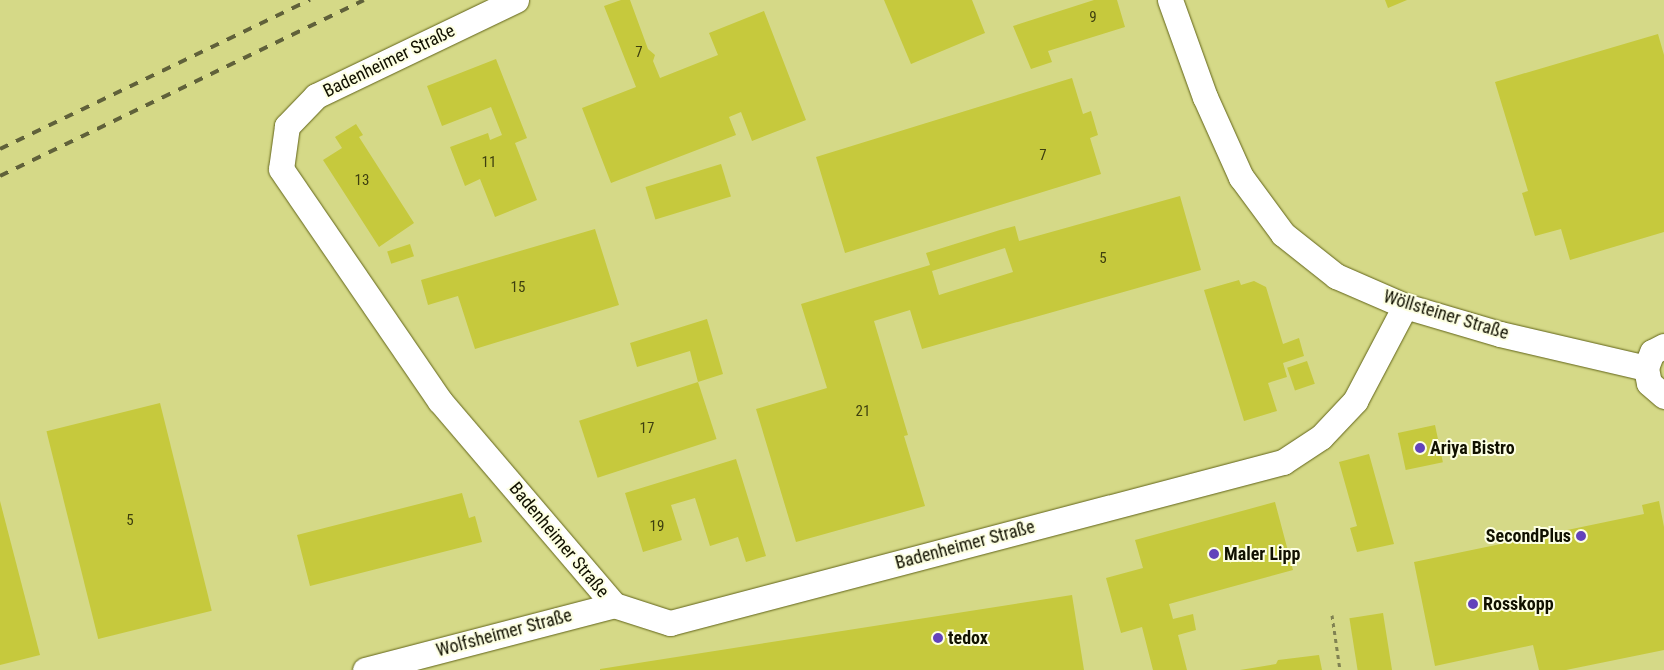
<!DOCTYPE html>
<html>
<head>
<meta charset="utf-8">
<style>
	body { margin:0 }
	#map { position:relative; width:1664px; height:670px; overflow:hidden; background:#dde197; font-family:"Roboto Condensed",sans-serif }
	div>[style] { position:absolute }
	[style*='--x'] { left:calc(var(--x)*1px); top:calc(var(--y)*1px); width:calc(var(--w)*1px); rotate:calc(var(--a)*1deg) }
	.built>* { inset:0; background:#d5d987; transform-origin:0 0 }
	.building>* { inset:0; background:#c6c93d; transform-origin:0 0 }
	.path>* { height:3px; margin-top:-1.5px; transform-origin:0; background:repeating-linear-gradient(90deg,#808252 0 4px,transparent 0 8px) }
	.roads { filter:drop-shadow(0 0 1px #616318) drop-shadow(0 0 1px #616318) }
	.minor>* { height:25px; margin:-12.5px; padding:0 12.5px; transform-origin:12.5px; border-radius:12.5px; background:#fff }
	.rail>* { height:4px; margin-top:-2px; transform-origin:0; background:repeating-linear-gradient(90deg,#60613a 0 9px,transparent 0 18px) }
	.dots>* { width:14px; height:14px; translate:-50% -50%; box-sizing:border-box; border:2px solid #fdffe2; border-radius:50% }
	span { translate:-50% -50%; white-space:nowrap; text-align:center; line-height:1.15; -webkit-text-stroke:4px #fdffe2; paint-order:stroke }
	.number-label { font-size:15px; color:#3e3f0f }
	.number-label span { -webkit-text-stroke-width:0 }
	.street-label { font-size:18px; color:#110 }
	.poi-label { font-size:18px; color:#110; font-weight:700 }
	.left { translate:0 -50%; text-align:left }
	.right { translate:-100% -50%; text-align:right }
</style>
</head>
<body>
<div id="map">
	<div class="built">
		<i style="left:0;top:0;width:1664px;height:670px"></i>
	</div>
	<div class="building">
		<i style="clip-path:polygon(621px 0,630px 0,648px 49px,655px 55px,653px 61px,660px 78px,718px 55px,709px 33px,764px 11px,806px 120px,752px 141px,741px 112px,729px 117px,736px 135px,611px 183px,582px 108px,636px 87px,604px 6px)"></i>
		<i style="clip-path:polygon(884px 0,972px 0,985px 33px,911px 64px)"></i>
		<i style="clip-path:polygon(1094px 0,1117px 0,1125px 27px,1048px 51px,1052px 62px,1031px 69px,1013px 26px)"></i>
		<i style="clip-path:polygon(1385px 0,1407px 0,1388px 8px)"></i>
		<i style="clip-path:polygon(1658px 34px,1664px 55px,1664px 232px,1570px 260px,1561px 229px,1535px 236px,1522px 193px,1528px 191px,1495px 82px)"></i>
		<i style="clip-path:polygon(496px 59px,527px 138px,515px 143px,537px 200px,495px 217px,480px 179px,465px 186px,450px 147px,488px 133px,490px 140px,502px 135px,491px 107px,442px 126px,427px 86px)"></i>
		<i style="clip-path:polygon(1072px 78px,1083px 114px,1091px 111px,1098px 135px,1090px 138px,1101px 174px,845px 253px,816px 157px)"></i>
		<i style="clip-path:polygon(356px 124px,363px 135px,359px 137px,414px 223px,379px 247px,323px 160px,342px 148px,335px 137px)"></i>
		<i style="left:721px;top:164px;width:34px;height:79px;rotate:73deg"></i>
		<i style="clip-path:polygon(evenodd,1180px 196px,1201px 270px,922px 349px,910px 310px,874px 321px,908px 435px,904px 436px,925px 506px,796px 542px,756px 409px,827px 388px,801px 304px,930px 265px,926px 253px,1000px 230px,1015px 226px,1019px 241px,1180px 196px,1005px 248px,1013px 272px,939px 295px,932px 271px,1005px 248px)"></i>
		<i style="clip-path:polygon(595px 229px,619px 305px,475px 349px,458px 296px,428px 305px,421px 280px)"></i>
		<i style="left:410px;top:244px;width:13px;height:24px;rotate:72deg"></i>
		<i style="clip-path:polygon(1239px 280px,1241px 285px,1254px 281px,1266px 287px,1283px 344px,1299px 338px,1304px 356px,1283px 363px,1287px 377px,1268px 383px,1277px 411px,1244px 421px,1204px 290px)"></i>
		<i style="clip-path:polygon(707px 319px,723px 374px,698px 382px,690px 351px,637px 367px,630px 343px)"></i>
		<i style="left:1307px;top:361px;width:24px;height:21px;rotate:71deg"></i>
		<i style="left:698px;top:382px;width:60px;height:125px;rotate:72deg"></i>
		<i style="left:160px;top:403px;width:214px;height:117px;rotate:76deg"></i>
		<i style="left:1435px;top:425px;width:38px;height:38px;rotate:78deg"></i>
		<i style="clip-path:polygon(1369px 454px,1394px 544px,1357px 552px,1350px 528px,1357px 526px,1339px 462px)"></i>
		<i style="clip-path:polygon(736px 459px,766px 556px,746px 562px,738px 537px,710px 546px,695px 498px,671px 505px,682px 540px,643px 552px,625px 493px)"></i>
		<i style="clip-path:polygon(462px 493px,469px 518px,475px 516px,482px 542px,310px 586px,297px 535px)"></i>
		<i style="clip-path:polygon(0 501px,40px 655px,0 665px)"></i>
		<i style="clip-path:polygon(1659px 501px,1664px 527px,1664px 650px,1566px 670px,1539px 670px,1533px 645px,1435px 666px,1414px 562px,1644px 514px,1642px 505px)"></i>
		<i style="clip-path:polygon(1275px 502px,1293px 570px,1169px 604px,1173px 619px,1193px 614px,1196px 630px,1178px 635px,1187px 670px,1153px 670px,1142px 627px,1121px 633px,1106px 578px,1143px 568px,1135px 540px)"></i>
		<i style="clip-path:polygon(1072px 595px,1084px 670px,600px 670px,600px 669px)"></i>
		<i style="left:1383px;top:613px;width:58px;height:34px;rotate:81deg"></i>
		<i style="clip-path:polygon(1319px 655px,1322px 670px,1240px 670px,1276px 664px,1278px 660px)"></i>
	</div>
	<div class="path">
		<i style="--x:1332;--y:615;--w:56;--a:81.7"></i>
	</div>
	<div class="roads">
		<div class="minor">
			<i style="--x:516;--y:0;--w:222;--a:154.4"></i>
			<i style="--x:316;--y:96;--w:42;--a:134"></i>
			<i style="--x:287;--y:126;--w:43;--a:97.9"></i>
			<i style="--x:281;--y:169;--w:281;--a:55.6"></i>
			<i style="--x:440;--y:401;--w:268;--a:49.5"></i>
			<i style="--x:614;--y:605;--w:59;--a:17.8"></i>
			<i style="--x:670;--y:623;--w:634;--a:-14.72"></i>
			<i style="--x:1283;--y:462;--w:45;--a:-33.3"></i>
			<i style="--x:1321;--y:437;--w:50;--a:-46.6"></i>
			<i style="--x:1355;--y:401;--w:107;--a:-62.2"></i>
			<i style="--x:1170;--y:0;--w:103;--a:70.2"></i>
			<i style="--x:1205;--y:97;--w:88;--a:65.8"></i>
			<i style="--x:1241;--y:177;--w:71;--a:53.6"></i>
			<i style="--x:1283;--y:234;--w:68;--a:38.4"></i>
			<i style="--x:1336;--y:276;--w:75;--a:23.5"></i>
			<i style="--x:1405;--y:306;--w:99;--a:16.4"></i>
			<i style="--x:1500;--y:334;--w:150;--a:13.1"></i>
			<i style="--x:1664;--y:346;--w:13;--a:153"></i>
			<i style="--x:1652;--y:352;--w:17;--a:111"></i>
			<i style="--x:1646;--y:368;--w:15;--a:79"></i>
			<i style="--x:1649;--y:383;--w:20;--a:41"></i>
			<i style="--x:365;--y:670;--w:257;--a:-14.6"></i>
		</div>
	</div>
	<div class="rail">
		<i style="--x:0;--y:149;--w:344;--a:-25.7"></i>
		<i style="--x:0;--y:176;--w:404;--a:-25.8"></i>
	</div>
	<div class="dots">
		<i style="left:1420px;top:448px;background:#6343bb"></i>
		<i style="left:1581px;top:536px;background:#6343bb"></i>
		<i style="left:1214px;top:554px;background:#6343bb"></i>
		<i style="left:1473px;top:604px;background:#6343bb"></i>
		<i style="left:938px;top:638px;background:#6343bb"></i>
	</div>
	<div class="number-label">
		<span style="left:1093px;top:18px">9</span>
		<span style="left:639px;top:53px">7</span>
		<span style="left:1043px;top:156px">7</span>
		<span style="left:489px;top:163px">11</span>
		<span style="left:362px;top:181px">13</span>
		<span style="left:1103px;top:259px">5</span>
		<span style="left:518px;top:288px">15</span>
		<span style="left:863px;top:412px">21</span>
		<span style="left:647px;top:429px">17</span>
		<span style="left:130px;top:521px">5</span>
		<span style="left:657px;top:527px">19</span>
	</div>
	<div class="street-label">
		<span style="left:389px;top:61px;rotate:-26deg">Badenheimer Straße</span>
		<span style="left:1446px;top:315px;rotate:17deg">Wöllsteiner Straße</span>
		<span style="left:559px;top:540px;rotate:50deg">Badenheimer Straße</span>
		<span style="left:965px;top:545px;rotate:-15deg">Badenheimer Straße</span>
		<span style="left:504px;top:633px;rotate:-15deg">Wolfsheimer Straße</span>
	</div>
	<div class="poi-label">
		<span class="left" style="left:1430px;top:448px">Ariya Bistro</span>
		<span class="right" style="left:1571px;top:536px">SecondPlus</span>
		<span class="left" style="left:1224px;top:554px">Maler Lipp</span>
		<span class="left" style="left:1483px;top:604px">Rosskopp</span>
		<span class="left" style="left:948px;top:638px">tedox</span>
	</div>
</div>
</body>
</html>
